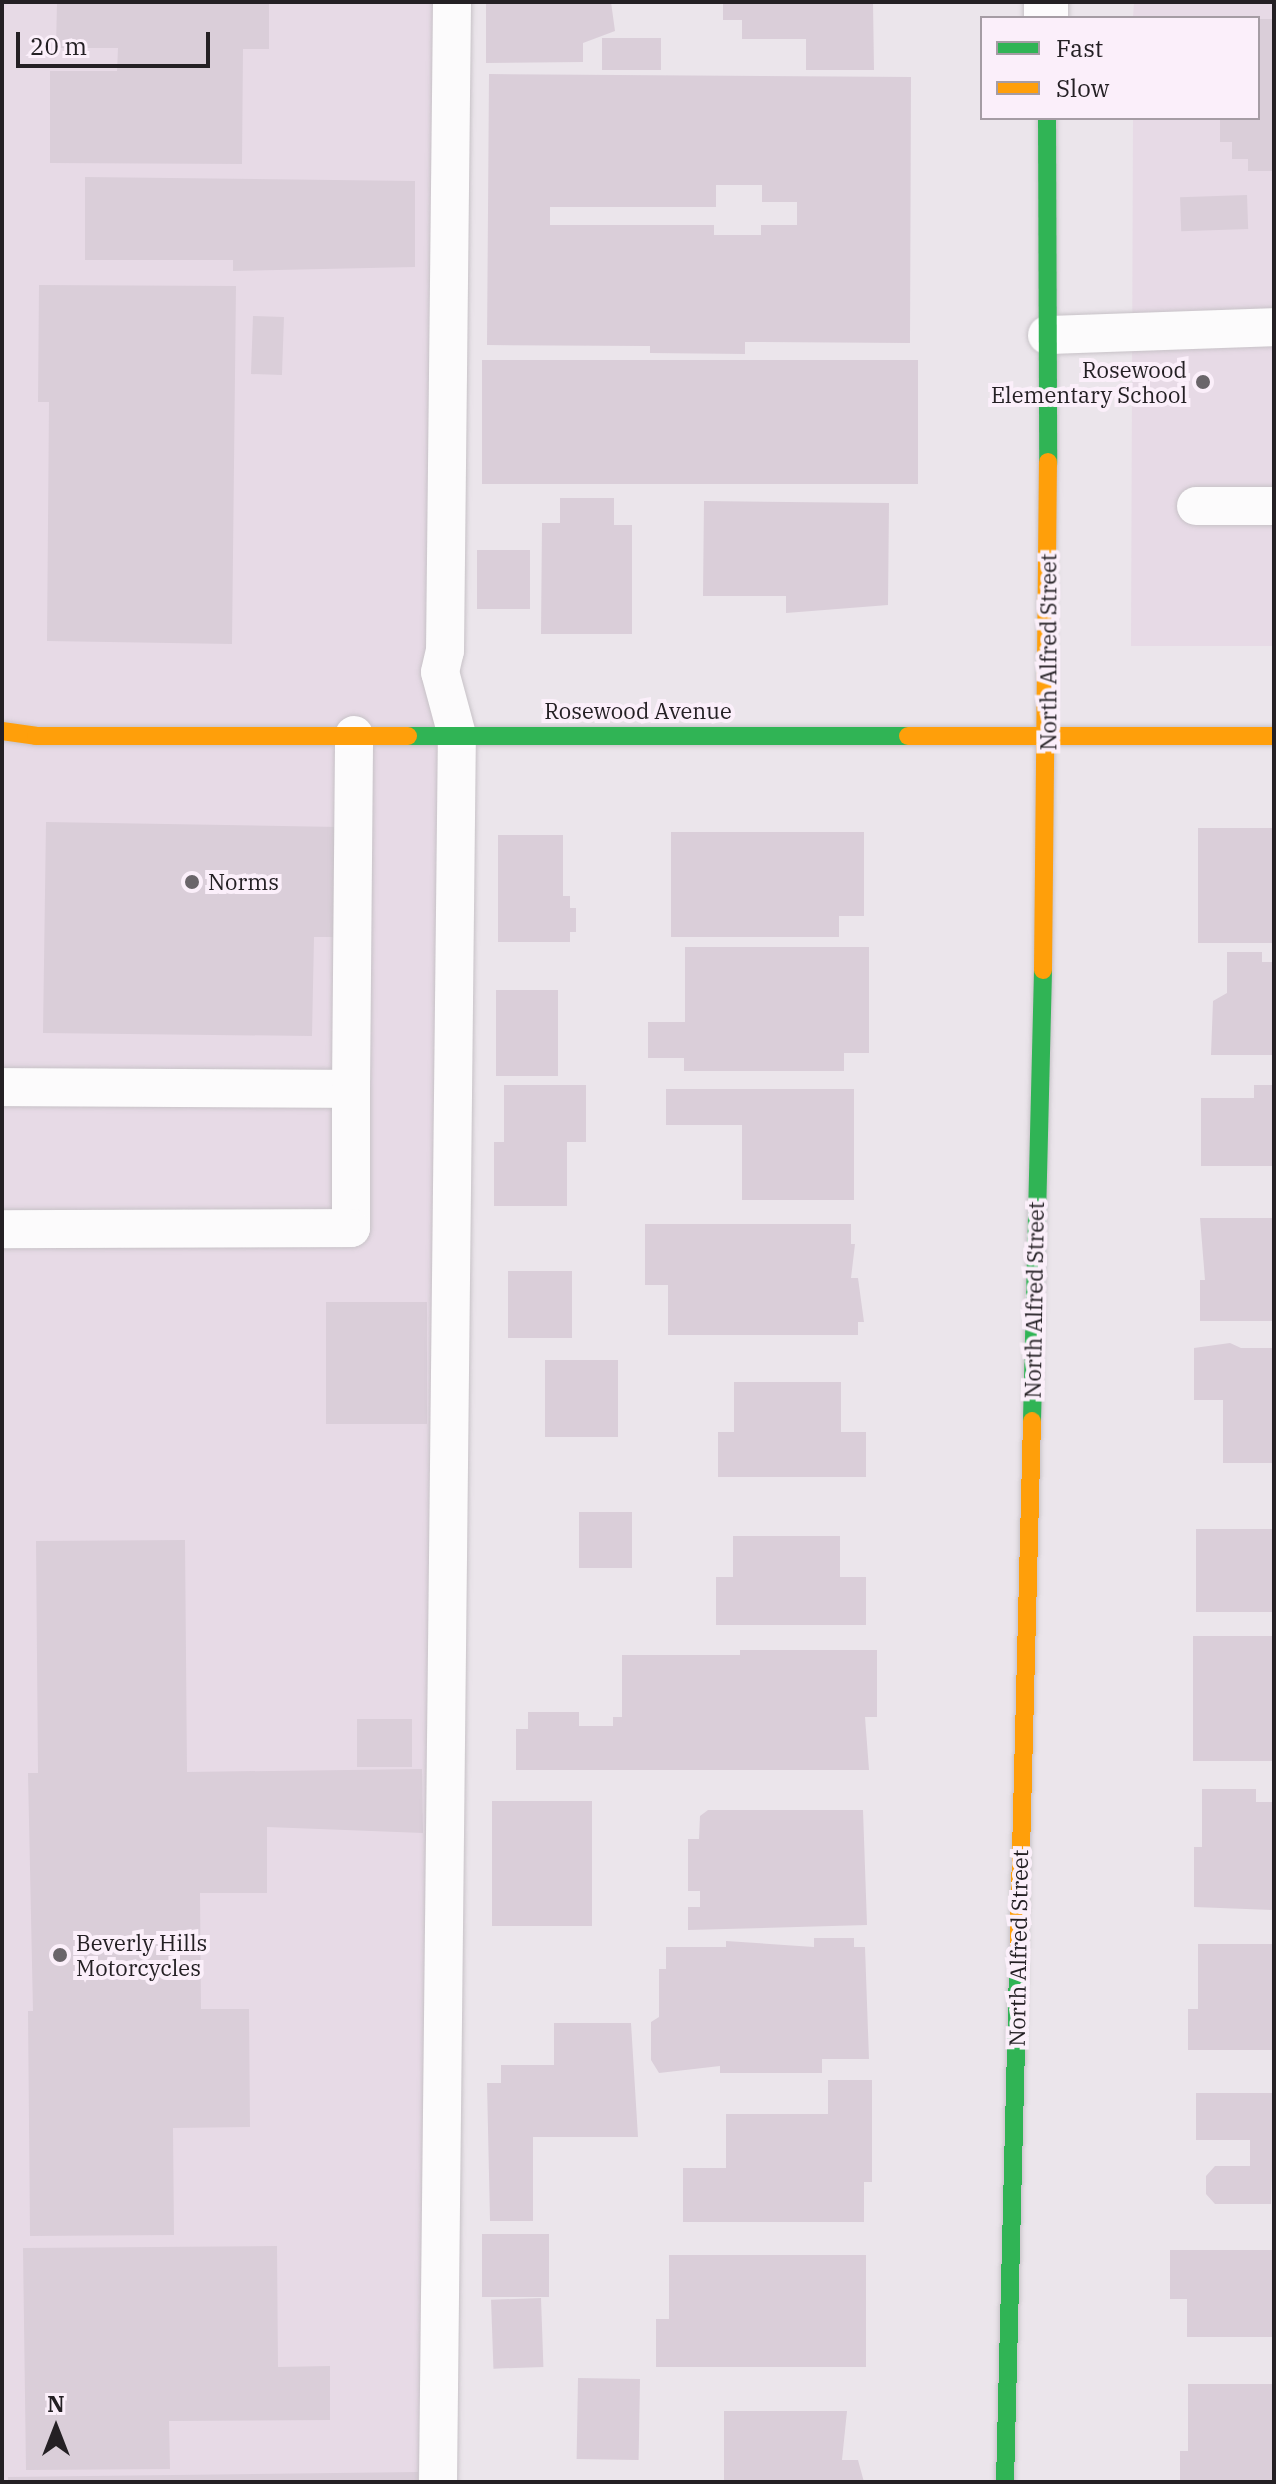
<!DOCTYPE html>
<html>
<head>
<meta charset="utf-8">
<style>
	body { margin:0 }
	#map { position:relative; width:1276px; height:2484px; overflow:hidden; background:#ebe5eb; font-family:"IBM Plex Serif",serif }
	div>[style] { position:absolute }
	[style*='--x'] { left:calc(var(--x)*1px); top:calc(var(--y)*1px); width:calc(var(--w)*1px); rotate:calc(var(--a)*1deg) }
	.built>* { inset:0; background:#e7dae6; transform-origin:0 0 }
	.building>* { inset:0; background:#daced9; transform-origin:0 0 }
	.roads { filter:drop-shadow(0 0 2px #c7c2c7) drop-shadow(0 0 2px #c7c2c7) }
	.lane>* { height:38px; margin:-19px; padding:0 19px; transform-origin:19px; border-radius:19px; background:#fcfbfc }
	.street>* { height:44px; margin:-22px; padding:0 22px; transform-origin:22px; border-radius:22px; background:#fcfbfc }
	.fast>* { height:18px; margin:-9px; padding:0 9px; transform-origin:9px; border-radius:9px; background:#30b455 }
	.slow>* { height:18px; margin:-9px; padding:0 9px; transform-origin:9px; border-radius:9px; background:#ff9f0a }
	.dots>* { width:22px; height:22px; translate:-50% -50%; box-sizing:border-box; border:4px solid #fbeffa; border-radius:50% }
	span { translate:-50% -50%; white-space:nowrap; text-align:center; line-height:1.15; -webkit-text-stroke:8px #fbeffa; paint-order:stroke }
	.poi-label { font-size:22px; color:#242024 }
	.right { translate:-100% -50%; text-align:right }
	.left { translate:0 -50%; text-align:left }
	.street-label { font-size:22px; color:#242024 }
	.frame { position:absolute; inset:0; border:4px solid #242024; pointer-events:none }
	.legend { position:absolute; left:980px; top:16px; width:280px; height:104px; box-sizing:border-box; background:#fbeffa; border:2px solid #a59ca4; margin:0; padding:10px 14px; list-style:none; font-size:24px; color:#242024 }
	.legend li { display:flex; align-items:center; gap:16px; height:40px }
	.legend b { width:40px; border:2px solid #a59ca4 }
	.north { position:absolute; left:16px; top:2388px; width:80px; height:80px; -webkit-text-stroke:6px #fbeffa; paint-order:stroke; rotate:0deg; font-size:22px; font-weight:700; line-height:32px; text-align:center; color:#242024 }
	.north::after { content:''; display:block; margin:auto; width:28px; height:36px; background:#242024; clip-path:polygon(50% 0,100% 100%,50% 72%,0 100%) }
	.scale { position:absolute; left:16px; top:32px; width:194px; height:36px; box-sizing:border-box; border:4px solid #242024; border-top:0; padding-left:10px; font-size:24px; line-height:28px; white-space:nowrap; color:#242024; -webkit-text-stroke:6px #fbeffa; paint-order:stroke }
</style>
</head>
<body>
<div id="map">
	<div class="built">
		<i style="left:2px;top:2px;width:440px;height:2480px"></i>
		<i style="clip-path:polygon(1134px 2px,1274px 2px,1274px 646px,1131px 646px,1133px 118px,1258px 118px,1258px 18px,1133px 18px)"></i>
	</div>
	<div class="building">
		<i style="clip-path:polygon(57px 2px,269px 2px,269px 49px,243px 49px,242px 164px,50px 163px,50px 71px,117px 71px,118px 48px,56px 48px)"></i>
		<i style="clip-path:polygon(486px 2px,611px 2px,615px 31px,583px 43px,583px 62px,486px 63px)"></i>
		<i style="clip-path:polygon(723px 2px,873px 2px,874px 70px,806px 70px,806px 39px,742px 39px,742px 20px,723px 20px)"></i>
		<i style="clip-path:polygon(1258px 19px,1274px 19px,1274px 171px,1248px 171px,1248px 159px,1232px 159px,1232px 142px,1220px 142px,1220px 118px,1258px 118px)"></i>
		<i style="left:602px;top:38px;width:59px;height:32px"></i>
		<i style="clip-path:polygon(evenodd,489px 74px,911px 77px,910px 343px,745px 342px,745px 354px,650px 353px,650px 346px,487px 345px,489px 74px,716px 185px,762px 185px,762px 202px,797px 202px,797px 225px,761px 225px,761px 235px,714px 235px,714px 225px,550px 225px,550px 207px,716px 207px,716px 185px)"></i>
		<i style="clip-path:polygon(85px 177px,415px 181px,415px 267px,233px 271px,233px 260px,85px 260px)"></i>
		<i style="left:1247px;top:195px;width:34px;height:67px;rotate:88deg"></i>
		<i style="clip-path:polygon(39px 285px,236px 286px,232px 644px,47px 641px,49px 402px,38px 402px)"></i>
		<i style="left:253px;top:316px;width:31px;height:58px;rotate:2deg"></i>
		<i style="left:482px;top:360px;width:436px;height:124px"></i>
		<i style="clip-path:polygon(560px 498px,614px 498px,614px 525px,632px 525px,632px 634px,541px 634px,542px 523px,560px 523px)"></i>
		<i style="clip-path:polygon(704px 501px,889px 503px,888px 605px,786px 613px,786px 596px,703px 596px)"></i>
		<i style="left:530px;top:550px;width:59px;height:53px;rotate:90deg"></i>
		<i style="clip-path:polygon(46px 822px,339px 827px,338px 937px,314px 937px,312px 1036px,43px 1033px)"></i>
		<i style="left:1198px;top:828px;width:76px;height:115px"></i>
		<i style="clip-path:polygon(671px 832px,864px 832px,864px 916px,839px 916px,839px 937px,671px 937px)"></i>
		<i style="clip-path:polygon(498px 835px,563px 835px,563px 896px,570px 896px,570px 908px,576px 908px,576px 932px,570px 932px,570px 942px,498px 942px)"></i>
		<i style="clip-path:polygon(685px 947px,869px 947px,869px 1053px,844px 1053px,844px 1071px,684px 1071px,684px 1058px,648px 1058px,648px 1022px,685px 1022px)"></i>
		<i style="clip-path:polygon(1227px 952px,1262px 952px,1262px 962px,1274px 962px,1274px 1055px,1211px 1055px,1213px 1001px,1227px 993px)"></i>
		<i style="left:496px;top:990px;width:62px;height:86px"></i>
		<i style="clip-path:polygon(504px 1085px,586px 1085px,586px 1142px,567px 1142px,567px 1206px,494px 1206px,494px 1142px,504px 1142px)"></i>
		<i style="clip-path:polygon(1254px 1085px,1274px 1085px,1274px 1166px,1201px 1166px,1201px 1098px,1254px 1098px)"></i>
		<i style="clip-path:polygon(666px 1089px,854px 1089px,854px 1200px,742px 1200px,742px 1125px,666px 1125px)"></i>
		<i style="clip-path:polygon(1200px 1218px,1274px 1218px,1274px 1321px,1200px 1321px,1200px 1280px,1205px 1280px)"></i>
		<i style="clip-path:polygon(645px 1224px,851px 1224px,851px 1244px,855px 1244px,851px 1278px,858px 1278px,864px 1322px,858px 1322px,858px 1335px,668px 1335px,668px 1285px,645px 1285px)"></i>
		<i style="left:508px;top:1271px;width:64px;height:67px"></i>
		<i style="left:326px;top:1302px;width:101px;height:122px"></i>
		<i style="clip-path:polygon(1230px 1343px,1241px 1348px,1274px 1348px,1274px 1463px,1223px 1463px,1223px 1400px,1194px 1400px,1194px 1348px)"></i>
		<i style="left:545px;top:1360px;width:73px;height:77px"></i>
		<i style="clip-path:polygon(734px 1382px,841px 1382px,841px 1432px,866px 1432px,866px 1477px,718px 1477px,718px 1432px,734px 1432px)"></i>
		<i style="left:579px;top:1512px;width:53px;height:56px"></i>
		<i style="left:1196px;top:1529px;width:78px;height:83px"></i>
		<i style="clip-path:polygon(733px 1536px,840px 1536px,840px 1577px,866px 1577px,866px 1625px,716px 1625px,716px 1577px,733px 1577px)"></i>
		<i style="clip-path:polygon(185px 1540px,187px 1772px,422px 1769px,423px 1833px,267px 1827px,267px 1893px,200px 1893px,201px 2009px,249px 2009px,250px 2127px,173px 2128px,174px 2235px,30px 2236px,28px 2011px,33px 2011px,28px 1773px,38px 1773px,36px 1541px)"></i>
		<i style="left:1193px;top:1636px;width:81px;height:125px"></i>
		<i style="clip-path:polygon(740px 1650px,877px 1650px,877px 1717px,865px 1717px,869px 1770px,516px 1770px,516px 1729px,528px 1729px,528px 1712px,579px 1712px,579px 1726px,613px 1726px,613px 1717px,622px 1717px,622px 1655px,740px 1655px)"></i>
		<i style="left:357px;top:1719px;width:55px;height:48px"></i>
		<i style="clip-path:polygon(1202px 1789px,1256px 1789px,1256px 1802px,1274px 1802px,1274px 1910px,1194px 1907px,1194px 1847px,1202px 1847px)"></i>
		<i style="left:492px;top:1801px;width:100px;height:125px"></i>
		<i style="clip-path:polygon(708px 1810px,863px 1810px,867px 1925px,688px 1930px,688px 1907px,700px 1907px,700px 1891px,688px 1891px,688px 1839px,699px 1839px,700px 1816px)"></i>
		<i style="clip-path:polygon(814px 1938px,854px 1938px,854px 1947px,865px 1947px,869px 2059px,822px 2059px,822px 2073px,720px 2073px,720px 2066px,659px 2073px,651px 2060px,651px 2022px,659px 2017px,659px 1969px,666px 1969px,666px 1947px,726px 1947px,726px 1941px,814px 1947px)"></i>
		<i style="clip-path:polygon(1198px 1944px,1274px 1944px,1274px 2050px,1188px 2050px,1188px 2009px,1198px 2009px)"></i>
		<i style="clip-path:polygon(554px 2023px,631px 2023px,638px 2137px,533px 2137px,533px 2221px,490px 2221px,487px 2083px,501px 2083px,501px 2065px,554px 2065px)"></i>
		<i style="clip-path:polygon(828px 2080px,872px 2080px,872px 2182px,864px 2182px,864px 2222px,683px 2222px,683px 2168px,726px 2168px,726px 2114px,828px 2114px)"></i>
		<i style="clip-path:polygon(1196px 2093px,1274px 2093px,1271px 2204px,1215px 2204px,1206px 2194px,1206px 2176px,1215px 2166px,1250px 2166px,1250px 2140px,1196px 2140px)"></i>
		<i style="left:482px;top:2234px;width:67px;height:63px"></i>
		<i style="clip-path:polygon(277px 2246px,278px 2367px,330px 2366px,330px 2420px,169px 2421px,170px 2469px,26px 2470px,23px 2248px)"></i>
		<i style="clip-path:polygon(1170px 2250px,1274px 2250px,1274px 2337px,1187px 2337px,1187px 2299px,1170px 2299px)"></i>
		<i style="clip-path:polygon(669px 2255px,866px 2255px,866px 2367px,656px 2367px,656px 2319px,669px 2319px)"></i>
		<i style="left:541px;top:2298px;width:69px;height:50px;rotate:88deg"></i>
		<i style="left:640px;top:2379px;width:81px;height:62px;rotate:91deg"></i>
		<i style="clip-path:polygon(1188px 2384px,1274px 2384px,1274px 2482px,1180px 2482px,1180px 2451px,1188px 2451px)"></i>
		<i style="clip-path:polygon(724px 2411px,847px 2411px,842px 2460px,858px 2460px,864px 2482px,724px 2482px)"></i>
		<i style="clip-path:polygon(418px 2472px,418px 2482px,8px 2482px,8px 2477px)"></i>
	</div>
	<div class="roads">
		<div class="lane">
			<i style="--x:1047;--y:335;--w:227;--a:-2"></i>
			<i style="--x:1196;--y:506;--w:78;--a:0"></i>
			<i style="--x:2;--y:1087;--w:349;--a:0.3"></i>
			<i style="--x:351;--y:1089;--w:139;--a:90"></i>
			<i style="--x:351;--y:1228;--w:349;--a:179.8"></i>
			<i style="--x:351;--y:1089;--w:354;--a:-89.5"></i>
			<i style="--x:438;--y:2482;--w:1747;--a:-89.38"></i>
			<i style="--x:457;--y:735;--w:65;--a:-105.1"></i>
			<i style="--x:440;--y:672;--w:22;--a:-77"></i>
			<i style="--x:445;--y:651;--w:649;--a:-89.38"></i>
		</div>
		<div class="street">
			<i style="--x:1046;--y:2;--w:16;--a:90"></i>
		</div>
		<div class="fast">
			<i style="--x:1047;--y:118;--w:344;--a:89.8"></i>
			<i style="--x:408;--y:736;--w:500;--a:0"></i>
			<i style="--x:1032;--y:1421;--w:451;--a:-88.6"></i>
			<i style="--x:1005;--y:2482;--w:512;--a:-88.55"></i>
		</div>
		<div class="slow">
			<i style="--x:2;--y:731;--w:34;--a:8"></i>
			<i style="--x:36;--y:736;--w:372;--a:0"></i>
			<i style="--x:908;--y:736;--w:366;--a:0"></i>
			<i style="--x:1043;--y:970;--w:508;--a:-89.44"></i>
			<i style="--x:1018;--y:1970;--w:549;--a:-88.54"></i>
		</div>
	</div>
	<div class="dots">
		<i style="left:1203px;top:382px;background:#6a656a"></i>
		<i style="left:192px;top:882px;background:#6a656a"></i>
		<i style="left:60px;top:1955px;background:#6a656a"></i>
	</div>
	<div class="poi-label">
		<span class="right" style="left:1187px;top:382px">Rosewood<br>Elementary School</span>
		<span class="left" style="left:208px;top:882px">Norms</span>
		<span class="left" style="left:76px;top:1955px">Beverly Hills<br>Motorcycles</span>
	</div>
	<div class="street-label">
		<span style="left:1048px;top:652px;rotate:-90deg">North Alfred Street</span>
		<span style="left:638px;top:711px">Rosewood Avenue</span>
		<span style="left:1034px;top:1300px;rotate:-89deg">North Alfred Street</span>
		<span style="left:1018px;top:1948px;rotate:-89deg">North Alfred Street</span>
	</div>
	<div class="frame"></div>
	<ul class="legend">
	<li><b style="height:10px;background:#30b455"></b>Fast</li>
	<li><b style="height:10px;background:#ff9f0a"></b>Slow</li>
	</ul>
	<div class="north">N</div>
	<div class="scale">20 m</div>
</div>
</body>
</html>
